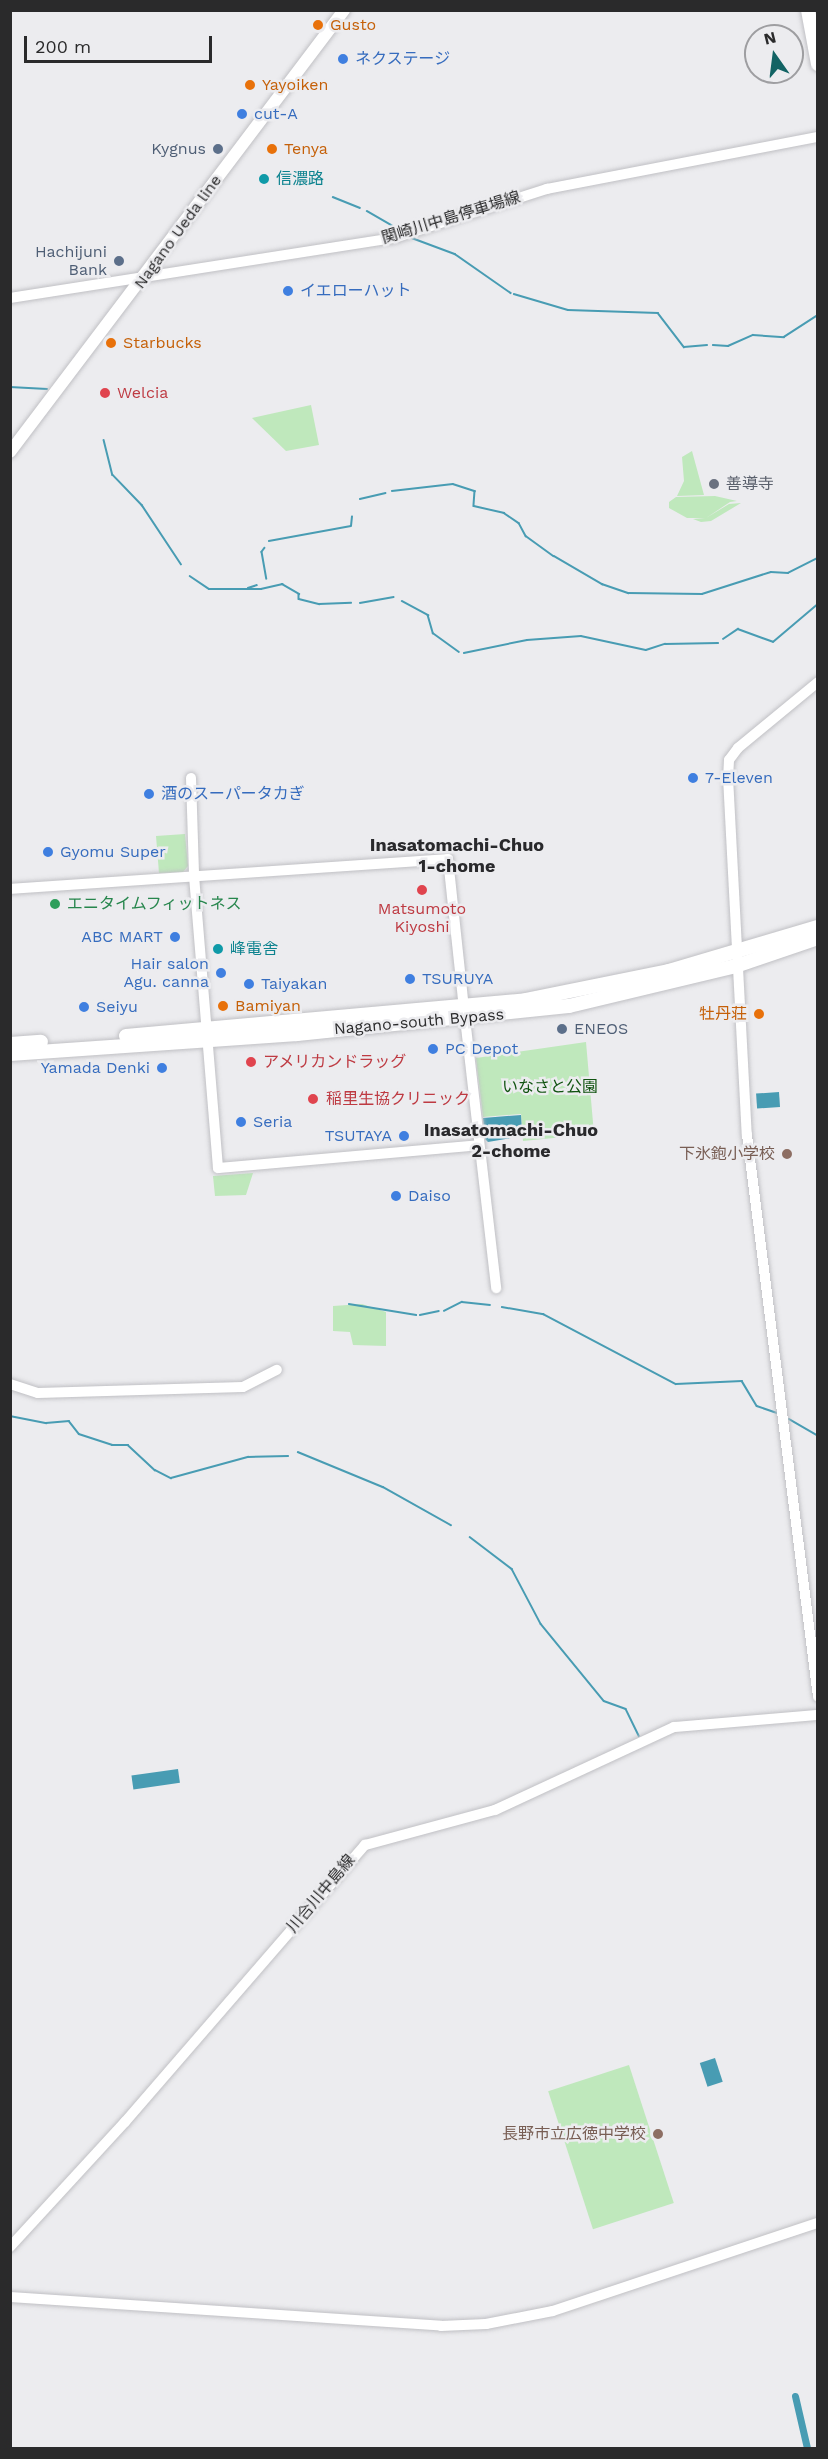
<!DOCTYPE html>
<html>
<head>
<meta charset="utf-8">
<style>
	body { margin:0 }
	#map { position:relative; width:828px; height:2459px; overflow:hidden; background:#ececef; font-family:"Work Sans","Noto Sans JP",sans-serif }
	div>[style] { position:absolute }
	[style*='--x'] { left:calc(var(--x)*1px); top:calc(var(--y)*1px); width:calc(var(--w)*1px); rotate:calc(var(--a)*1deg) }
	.green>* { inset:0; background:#bfe8bc; transform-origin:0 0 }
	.water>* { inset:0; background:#489cb3; transform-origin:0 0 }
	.stream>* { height:1.5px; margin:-0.75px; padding:0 0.75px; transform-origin:0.75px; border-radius:0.75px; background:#489cb3 }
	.canal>* { height:7px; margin:-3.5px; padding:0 3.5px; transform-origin:3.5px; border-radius:3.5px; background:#489cb3 }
	.roads { filter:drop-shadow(0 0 2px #c0c0c4) drop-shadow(0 0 2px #c0c0c4) }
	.secondary>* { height:10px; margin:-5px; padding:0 5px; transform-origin:5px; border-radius:5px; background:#fff }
	.primary>* { height:12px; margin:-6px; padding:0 6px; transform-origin:6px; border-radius:6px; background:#fff }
	.highway>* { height:14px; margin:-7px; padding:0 7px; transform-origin:7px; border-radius:7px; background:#fff }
	.dots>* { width:16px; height:16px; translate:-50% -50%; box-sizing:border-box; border:3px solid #ececef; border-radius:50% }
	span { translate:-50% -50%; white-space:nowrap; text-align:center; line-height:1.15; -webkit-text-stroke:5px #ececef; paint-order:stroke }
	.food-label { font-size:16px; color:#c56008 }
	.left { translate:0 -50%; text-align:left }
	.right { translate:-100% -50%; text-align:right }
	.shop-label { font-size:16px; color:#366cbe }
	.service-label { font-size:16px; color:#4e5e75 }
	.culture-label { font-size:16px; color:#0d838f }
	.street-label { font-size:16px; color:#2a2a2b }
	.health-label { font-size:16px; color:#be3a42 }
	.worship-label { font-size:16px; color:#5b616d }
	.leisure-label { font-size:16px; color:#27864d }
	.park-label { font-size:16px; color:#105310 }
	.education-label { font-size:16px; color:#785e54 }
	.neighbourhood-label { font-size:18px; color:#29292c; font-weight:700 }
	.frame { position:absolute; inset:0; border:12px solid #2a2a2b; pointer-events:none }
	.north { position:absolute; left:744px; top:24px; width:60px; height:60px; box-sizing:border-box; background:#ececef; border:2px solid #9e9ea1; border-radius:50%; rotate:346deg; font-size:16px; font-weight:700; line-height:24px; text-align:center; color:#2a2a2b }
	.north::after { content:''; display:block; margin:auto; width:21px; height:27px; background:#126364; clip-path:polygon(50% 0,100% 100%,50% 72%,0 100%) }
	.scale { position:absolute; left:24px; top:36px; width:188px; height:27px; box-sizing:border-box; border:3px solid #2a2a2b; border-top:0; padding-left:8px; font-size:18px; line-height:21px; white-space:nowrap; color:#2a2a2b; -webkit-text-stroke:4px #ececef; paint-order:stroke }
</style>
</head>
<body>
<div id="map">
	<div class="green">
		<i style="clip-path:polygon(311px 405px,319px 445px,286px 451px,252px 418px)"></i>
		<i style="clip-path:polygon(692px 451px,704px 495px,677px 496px,684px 481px,682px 457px)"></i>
		<i style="clip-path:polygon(715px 496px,737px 501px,730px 502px,706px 518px,729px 504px,741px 503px,711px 521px,701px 522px,693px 519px,705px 518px,687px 518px,669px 508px,669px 502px,676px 497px)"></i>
		<i style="clip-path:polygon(185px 834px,188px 866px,183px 872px,159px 873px,156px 836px)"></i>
		<i style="clip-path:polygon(586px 1042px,594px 1134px,523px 1141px,521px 1114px,483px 1117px,476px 1058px)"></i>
		<i style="clip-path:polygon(253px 1173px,246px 1195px,215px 1196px,213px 1176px)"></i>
		<i style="clip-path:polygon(362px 1304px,386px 1312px,386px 1346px,353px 1345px,350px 1332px,333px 1331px,333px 1306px)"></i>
		<i style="left:629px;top:2065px;width:145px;height:85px;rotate:72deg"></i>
	</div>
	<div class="water">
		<i style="left:779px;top:1092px;width:15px;height:23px;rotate:86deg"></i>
		<i style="clip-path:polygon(521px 1115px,522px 1131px,517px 1132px,517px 1137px,488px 1142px,485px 1139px,483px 1118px)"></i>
		<i style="left:178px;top:1769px;width:14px;height:47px;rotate:82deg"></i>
		<i style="left:715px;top:2058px;width:25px;height:16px;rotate:72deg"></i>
	</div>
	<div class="stream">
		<i style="--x:333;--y:197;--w:29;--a:22"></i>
		<i style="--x:367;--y:211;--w:38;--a:30"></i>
		<i style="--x:412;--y:238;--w:46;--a:20.4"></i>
		<i style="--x:455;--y:254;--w:68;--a:34.9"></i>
		<i style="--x:514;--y:294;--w:56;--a:16.5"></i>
		<i style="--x:568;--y:310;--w:90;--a:1.9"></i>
		<i style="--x:658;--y:313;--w:43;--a:52.6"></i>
		<i style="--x:684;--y:347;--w:23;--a:-5"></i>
		<i style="--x:713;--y:345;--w:15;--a:4"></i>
		<i style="--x:728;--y:346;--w:27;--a:-24"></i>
		<i style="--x:753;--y:335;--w:31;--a:4"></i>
		<i style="--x:784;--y:337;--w:40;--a:-32.9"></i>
		<i style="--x:10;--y:387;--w:37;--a:3"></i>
		<i style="--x:104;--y:440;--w:36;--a:76"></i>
		<i style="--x:113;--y:475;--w:42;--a:46"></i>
		<i style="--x:142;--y:505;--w:71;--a:56.5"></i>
		<i style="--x:392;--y:491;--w:61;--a:-6.5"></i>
		<i style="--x:453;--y:484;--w:23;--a:18"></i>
		<i style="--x:475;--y:491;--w:15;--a:94"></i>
		<i style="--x:474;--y:506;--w:31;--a:13"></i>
		<i style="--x:504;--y:513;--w:18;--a:34"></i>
		<i style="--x:519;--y:523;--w:15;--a:62"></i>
		<i style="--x:526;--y:536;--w:34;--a:36"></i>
		<i style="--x:554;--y:556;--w:56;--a:30.3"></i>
		<i style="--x:602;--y:584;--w:28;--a:19"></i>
		<i style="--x:628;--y:593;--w:74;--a:0.8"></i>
		<i style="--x:702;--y:594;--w:72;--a:-17.7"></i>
		<i style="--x:771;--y:572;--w:17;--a:3"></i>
		<i style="--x:788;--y:573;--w:34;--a:-27"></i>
		<i style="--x:360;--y:499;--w:26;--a:-13"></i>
		<i style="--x:269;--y:541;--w:83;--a:-10.4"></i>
		<i style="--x:351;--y:526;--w:9;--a:-84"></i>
		<i style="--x:265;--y:548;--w:5;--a:127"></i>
		<i style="--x:262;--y:552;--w:27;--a:80"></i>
		<i style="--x:190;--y:576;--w:23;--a:34"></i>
		<i style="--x:209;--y:589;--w:52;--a:0"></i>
		<i style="--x:261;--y:589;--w:22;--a:-13"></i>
		<i style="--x:282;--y:584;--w:20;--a:30"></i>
		<i style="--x:299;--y:594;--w:5;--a:90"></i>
		<i style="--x:299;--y:599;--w:21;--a:14"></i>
		<i style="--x:319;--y:604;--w:32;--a:-2"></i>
		<i style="--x:248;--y:588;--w:9;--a:-18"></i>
		<i style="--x:402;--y:601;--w:30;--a:28"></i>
		<i style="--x:428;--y:615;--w:19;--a:74"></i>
		<i style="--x:433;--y:633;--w:32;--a:36"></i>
		<i style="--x:360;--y:603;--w:34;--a:-10"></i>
		<i style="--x:723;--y:639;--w:18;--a:-34"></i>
		<i style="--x:738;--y:629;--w:37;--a:20"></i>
		<i style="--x:773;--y:642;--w:59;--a:-40.2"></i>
		<i style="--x:464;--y:653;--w:64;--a:-11.7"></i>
		<i style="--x:527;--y:640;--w:54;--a:-4.2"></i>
		<i style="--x:581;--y:636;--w:66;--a:12.2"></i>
		<i style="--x:646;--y:650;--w:20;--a:-18"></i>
		<i style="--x:665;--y:644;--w:53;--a:-1.1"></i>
		<i style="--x:349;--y:1304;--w:68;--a:9.3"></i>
		<i style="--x:502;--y:1307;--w:42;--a:9.7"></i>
		<i style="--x:543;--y:1314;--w:150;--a:27.8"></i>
		<i style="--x:676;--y:1384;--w:66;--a:-2.6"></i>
		<i style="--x:742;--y:1381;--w:29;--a:59"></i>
		<i style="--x:757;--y:1406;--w:21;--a:19"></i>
		<i style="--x:444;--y:1311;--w:20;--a:-27"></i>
		<i style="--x:462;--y:1302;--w:28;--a:6"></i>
		<i style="--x:420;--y:1315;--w:19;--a:-12"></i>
		<i style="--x:10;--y:1416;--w:37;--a:11"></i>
		<i style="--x:46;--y:1423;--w:23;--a:-5"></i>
		<i style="--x:69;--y:1421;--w:16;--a:52"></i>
		<i style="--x:79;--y:1434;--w:35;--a:18"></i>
		<i style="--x:112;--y:1445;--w:16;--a:0"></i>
		<i style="--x:128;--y:1445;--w:37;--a:43"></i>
		<i style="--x:155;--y:1470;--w:18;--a:27"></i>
		<i style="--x:171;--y:1478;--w:80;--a:-15.3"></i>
		<i style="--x:248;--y:1457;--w:40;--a:-1.4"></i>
		<i style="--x:789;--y:1419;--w:34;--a:30"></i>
		<i style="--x:298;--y:1452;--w:92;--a:22.4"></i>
		<i style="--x:383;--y:1487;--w:78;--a:29.2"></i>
		<i style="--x:470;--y:1537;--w:53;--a:37.3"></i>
		<i style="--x:512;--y:1569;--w:62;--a:62.2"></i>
		<i style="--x:541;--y:1624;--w:99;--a:50.7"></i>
		<i style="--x:604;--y:1701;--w:23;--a:20"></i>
		<i style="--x:626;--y:1709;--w:30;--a:64"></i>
	</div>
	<div class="canal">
		<i style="--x:795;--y:2396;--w:53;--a:77"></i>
	</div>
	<div class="roads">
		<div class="secondary">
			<i style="--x:10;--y:298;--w:389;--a:-8.9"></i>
			<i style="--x:394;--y:238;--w:161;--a:-17.8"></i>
			<i style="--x:547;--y:189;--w:276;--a:-10.9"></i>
			<i style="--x:818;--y:682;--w:104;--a:140.5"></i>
			<i style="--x:738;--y:748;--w:15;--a:127"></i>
			<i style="--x:729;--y:760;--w:17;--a:93"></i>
			<i style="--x:728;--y:777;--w:359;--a:87"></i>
			<i style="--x:747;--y:1135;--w:566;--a:82.8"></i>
			<i style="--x:191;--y:778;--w:98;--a:88.2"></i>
			<i style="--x:194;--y:876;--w:293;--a:85.3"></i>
			<i style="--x:218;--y:1168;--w:262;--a:-5"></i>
			<i style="--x:10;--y:889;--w:439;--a:-3.9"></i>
			<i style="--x:448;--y:859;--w:141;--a:83.9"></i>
			<i style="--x:466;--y:1027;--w:263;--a:83.4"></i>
			<i style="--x:10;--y:1384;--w:29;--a:18"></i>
			<i style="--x:38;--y:1393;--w:205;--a:-1.7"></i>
			<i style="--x:243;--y:1387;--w:38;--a:-27"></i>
			<i style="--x:10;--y:2247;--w:170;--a:-47.4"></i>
			<i style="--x:125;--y:2122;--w:367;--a:-49.1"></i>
			<i style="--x:365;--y:1845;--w:135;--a:-15.1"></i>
			<i style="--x:495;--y:1810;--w:197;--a:-24.9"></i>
			<i style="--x:674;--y:1727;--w:144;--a:-4.8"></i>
			<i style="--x:10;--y:2297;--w:432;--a:3.8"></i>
			<i style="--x:441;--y:2326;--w:45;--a:-2.5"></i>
			<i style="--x:486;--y:2324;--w:68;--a:-11"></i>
			<i style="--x:553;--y:2311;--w:279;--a:-18.4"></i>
		</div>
		<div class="primary">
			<i style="--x:10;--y:452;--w:554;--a:-52.92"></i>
		</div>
		<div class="highway">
			<i style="--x:808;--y:10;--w:55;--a:79.5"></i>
			<i style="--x:126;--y:1036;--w:402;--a:-5.1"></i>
			<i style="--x:526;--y:1000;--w:146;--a:-11.5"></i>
			<i style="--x:669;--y:971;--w:155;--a:-16.5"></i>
			<i style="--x:10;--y:1044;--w:31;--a:-4"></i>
			<i style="--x:10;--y:1054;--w:288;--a:-4"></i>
			<i style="--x:297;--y:1034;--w:273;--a:-5.9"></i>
			<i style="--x:569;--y:1006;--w:172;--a:-13.5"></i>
			<i style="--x:736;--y:966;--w:87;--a:-18.9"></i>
		</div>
	</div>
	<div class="dots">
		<i style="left:318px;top:25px;background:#e8710a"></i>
		<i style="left:343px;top:59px;background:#3f7fe0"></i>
		<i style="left:250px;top:85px;background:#e8710a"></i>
		<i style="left:242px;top:114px;background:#3f7fe0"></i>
		<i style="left:218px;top:149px;background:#5c6f8a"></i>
		<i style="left:272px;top:149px;background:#e8710a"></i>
		<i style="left:264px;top:179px;background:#0f9aa8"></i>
		<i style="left:119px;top:261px;background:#5c6f8a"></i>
		<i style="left:288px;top:291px;background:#3f7fe0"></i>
		<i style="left:111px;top:343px;background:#e8710a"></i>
		<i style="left:105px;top:393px;background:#e0444e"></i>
		<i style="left:714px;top:484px;background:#6b7280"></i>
		<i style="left:693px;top:778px;background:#3f7fe0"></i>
		<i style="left:149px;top:794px;background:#3f7fe0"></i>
		<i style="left:48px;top:852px;background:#3f7fe0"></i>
		<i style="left:422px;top:890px;background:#e0444e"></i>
		<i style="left:55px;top:904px;background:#2e9e5b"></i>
		<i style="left:175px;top:937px;background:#3f7fe0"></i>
		<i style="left:218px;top:949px;background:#0f9aa8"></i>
		<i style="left:221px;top:973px;background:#3f7fe0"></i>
		<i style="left:410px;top:979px;background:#3f7fe0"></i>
		<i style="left:249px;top:984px;background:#3f7fe0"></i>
		<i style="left:223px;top:1006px;background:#e8710a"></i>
		<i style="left:84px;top:1007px;background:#3f7fe0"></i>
		<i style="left:759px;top:1014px;background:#e8710a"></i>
		<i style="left:562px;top:1029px;background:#5c6f8a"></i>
		<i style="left:433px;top:1049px;background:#3f7fe0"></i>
		<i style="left:251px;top:1062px;background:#e0444e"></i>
		<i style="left:162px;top:1068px;background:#3f7fe0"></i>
		<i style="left:313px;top:1099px;background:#e0444e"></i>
		<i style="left:241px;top:1122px;background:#3f7fe0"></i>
		<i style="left:404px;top:1136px;background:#3f7fe0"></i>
		<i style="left:787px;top:1154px;background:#8d6e63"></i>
		<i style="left:396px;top:1196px;background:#3f7fe0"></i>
		<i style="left:658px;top:2134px;background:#8d6e63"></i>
	</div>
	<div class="food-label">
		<span class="left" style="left:330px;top:25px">Gusto</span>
		<span class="left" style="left:262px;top:85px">Yayoiken</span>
		<span class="left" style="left:284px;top:149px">Tenya</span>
		<span class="left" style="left:123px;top:343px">Starbucks</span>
		<span class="left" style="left:235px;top:1006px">Bamiyan</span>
		<span class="right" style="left:747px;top:1014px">牡丹荘</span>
	</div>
	<div class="shop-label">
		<span class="left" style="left:355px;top:59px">ネクステージ</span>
		<span class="left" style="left:254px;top:114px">cut-A</span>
		<span class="left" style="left:300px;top:291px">イエローハット</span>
		<span class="left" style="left:705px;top:778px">7-Eleven</span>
		<span class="left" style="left:161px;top:794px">酒のスーパータカぎ</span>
		<span class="left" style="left:60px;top:852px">Gyomu Super</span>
		<span class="right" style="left:163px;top:937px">ABC MART</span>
		<span class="right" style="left:209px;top:973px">Hair salon<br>Agu. canna</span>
		<span class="left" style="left:422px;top:979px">TSURUYA</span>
		<span class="left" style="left:261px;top:984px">Taiyakan</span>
		<span class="left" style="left:96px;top:1007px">Seiyu</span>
		<span class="left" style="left:445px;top:1049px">PC Depot</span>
		<span class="right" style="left:150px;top:1068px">Yamada Denki</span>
		<span class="left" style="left:253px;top:1122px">Seria</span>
		<span class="right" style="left:392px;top:1136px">TSUTAYA</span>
		<span class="left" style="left:408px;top:1196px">Daiso</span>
	</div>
	<div class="service-label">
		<span class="right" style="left:206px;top:149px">Kygnus</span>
		<span class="right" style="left:107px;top:261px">Hachijuni<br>Bank</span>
		<span class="left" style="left:574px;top:1029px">ENEOS</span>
	</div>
	<div class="culture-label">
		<span class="left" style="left:276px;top:179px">信濃路</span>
		<span class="left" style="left:230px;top:949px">峰電舎</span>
	</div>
	<div class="street-label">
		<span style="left:451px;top:218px;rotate:-17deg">関崎川中島停車場線</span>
		<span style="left:178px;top:232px;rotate:-54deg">Nagano Ueda line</span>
		<span style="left:419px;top:1022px;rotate:-5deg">Nagano-south Bypass</span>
		<span style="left:321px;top:1894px;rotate:-50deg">川合川中島線</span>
	</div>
	<div class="health-label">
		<span class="left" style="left:117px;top:393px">Welcia</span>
		<span style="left:422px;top:918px">Matsumoto<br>Kiyoshi</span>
		<span class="left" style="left:263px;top:1062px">アメリカンドラッグ</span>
		<span class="left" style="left:326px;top:1099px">稲里生協クリニック</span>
	</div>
	<div class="worship-label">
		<span class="left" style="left:726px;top:484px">善導寺</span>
	</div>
	<div class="leisure-label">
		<span class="left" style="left:67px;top:904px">エニタイムフィットネス</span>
	</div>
	<div class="park-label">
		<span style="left:550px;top:1087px">いなさと公園</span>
	</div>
	<div class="education-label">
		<span class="right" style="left:775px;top:1154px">下氷鉋小学校</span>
		<span class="right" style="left:646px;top:2134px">長野市立広徳中学校</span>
	</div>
	<div class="neighbourhood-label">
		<span style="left:457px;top:856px">Inasatomachi-Chuo<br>1-chome</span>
		<span style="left:511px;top:1141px">Inasatomachi-Chuo<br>2-chome</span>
	</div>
	<div class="frame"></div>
	<div class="north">N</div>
	<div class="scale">200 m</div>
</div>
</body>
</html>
